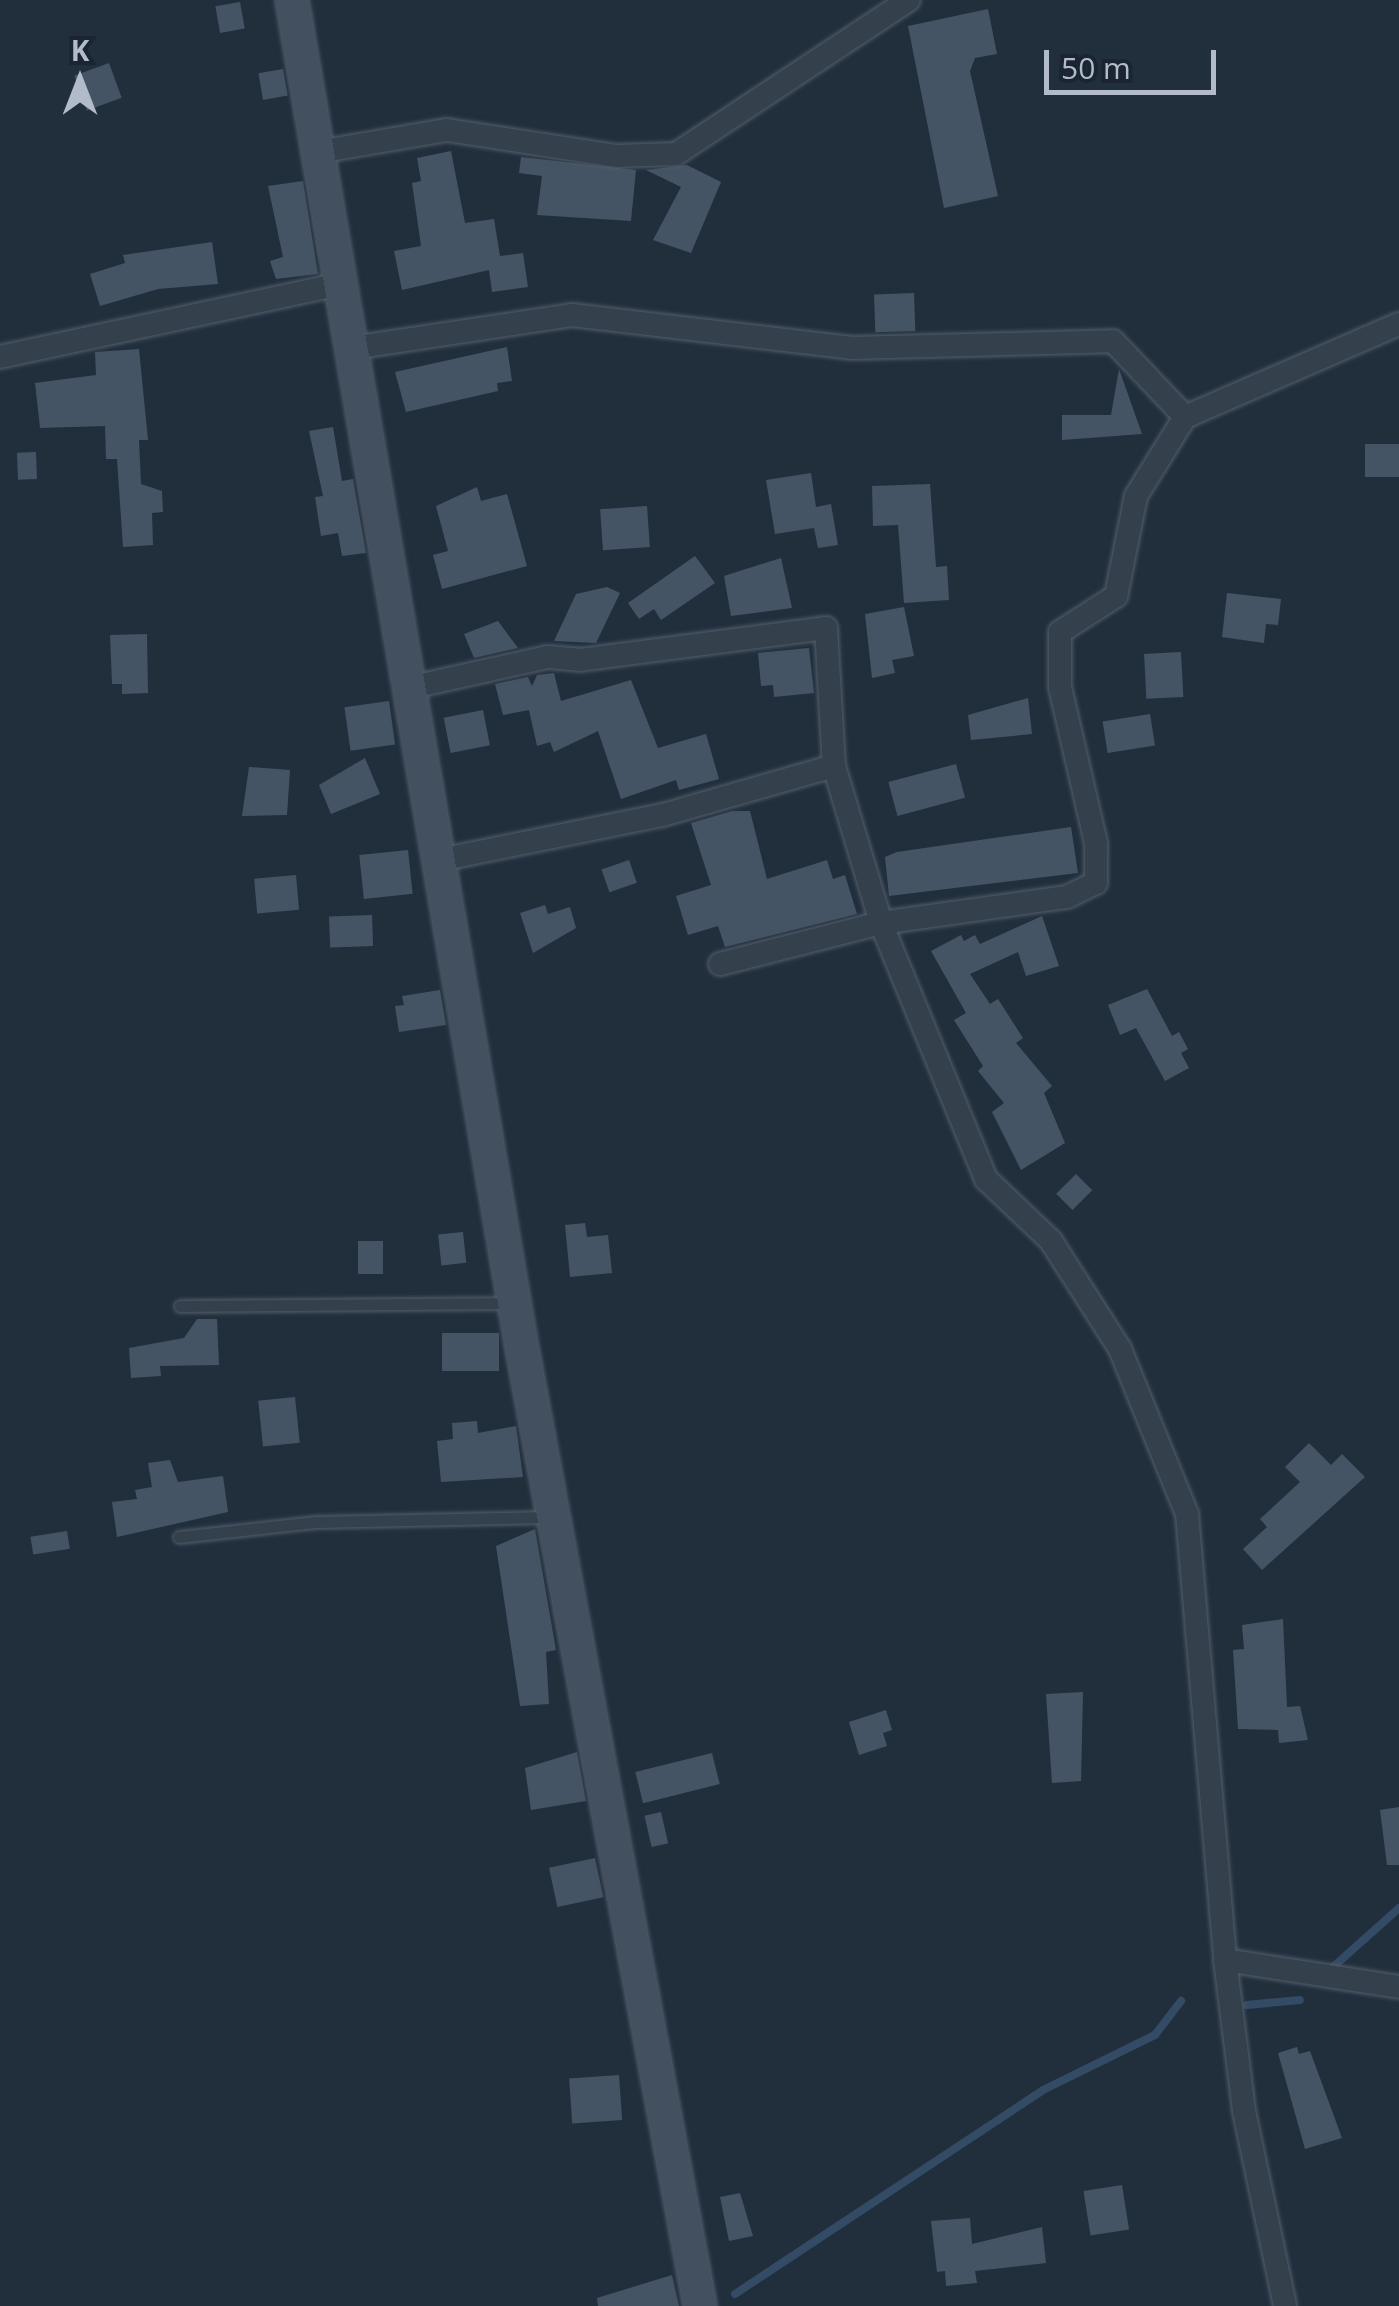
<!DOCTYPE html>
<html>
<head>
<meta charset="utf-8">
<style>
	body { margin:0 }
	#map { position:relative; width:1399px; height:2306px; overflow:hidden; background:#212f3d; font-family:"Open Sans",sans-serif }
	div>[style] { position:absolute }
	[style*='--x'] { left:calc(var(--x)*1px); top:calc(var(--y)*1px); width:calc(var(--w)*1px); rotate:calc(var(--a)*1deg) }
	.stream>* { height:8px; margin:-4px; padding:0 4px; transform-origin:4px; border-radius:4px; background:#344b65 }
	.building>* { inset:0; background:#455464; transform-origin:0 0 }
	.roads { filter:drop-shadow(0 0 2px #545e6b) drop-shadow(0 0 2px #545e6b) }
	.lane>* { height:11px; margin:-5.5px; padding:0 5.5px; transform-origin:5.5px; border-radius:5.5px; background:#35404d }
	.street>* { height:22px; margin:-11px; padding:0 11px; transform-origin:11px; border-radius:11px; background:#35404d }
	.secondary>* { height:32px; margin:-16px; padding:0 16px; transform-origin:16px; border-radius:16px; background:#435060 }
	span { translate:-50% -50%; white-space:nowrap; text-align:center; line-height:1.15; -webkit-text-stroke:8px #1b2532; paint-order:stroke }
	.north { position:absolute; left:30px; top:30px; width:100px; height:100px; -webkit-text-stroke:8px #1b2532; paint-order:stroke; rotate:0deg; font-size:28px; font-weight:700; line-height:40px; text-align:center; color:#b1bbc9 }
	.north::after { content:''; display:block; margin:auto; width:35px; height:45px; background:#b1bbc9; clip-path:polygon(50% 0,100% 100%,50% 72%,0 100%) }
	.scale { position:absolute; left:1044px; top:50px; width:172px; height:45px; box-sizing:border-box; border:5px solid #b1bbc9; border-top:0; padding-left:12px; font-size:30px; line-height:35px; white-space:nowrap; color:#b1bbc9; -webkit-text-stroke:8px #1b2532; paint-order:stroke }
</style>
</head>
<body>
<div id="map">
	<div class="stream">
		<i style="--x:1332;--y:1968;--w:90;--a:-41.8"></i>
		<i style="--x:1247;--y:2005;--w:53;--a:-5.4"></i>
		<i style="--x:735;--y:2294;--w:369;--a:-33.5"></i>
		<i style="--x:1043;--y:2090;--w:125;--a:-26.2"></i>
		<i style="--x:1155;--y:2035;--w:43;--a:-52.6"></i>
	</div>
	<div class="building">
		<i style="left:240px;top:2px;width:27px;height:25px;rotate:80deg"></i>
		<i style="clip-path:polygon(988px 9px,997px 54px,975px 58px,970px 71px,998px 196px,944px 208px,908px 26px)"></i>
		<i style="left:109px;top:63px;width:37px;height:37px;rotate:70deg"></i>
		<i style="left:283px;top:69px;width:27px;height:25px;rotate:80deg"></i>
		<i style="clip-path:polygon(451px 151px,465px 223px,494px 219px,500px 256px,523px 253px,528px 287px,492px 292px,489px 270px,402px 290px,394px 251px,421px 246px,412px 183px,421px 181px,417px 158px)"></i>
		<i style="clip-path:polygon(521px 157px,636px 170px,631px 221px,537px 215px,542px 176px,519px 173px)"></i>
		<i style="clip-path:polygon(687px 165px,721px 182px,691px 253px,653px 240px,681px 187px,646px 170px)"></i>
		<i style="clip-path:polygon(303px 181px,318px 274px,276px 279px,270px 261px,283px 257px,268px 186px)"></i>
		<i style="clip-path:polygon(212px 242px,218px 284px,158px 289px,100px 306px,90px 274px,125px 263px,123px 255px)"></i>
		<i style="left:914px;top:293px;width:38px;height:40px;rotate:88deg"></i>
		<i style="clip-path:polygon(507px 347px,512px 381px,497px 383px,498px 391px,406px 412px,395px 372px)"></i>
		<i style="clip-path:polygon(139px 349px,148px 440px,139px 440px,141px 484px,162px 491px,163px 512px,152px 513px,153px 545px,123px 547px,117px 459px,106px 459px,105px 426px,40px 428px,35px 383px,96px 375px,95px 352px)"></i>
		<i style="clip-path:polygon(1119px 369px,1142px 434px,1062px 440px,1062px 415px,1111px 415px)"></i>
		<i style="clip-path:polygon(333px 427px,342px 481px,353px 479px,366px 553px,342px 556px,338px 533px,321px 536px,315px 497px,323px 496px,309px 431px)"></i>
		<i style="left:1365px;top:444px;width:34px;height:33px"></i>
		<i style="left:36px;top:452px;width:27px;height:19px;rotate:88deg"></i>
		<i style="clip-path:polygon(811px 473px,816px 507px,831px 504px,838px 545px,818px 548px,814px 528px,775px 534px,766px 480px)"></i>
		<i style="clip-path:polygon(930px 484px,936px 567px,947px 566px,949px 600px,904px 603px,898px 525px,873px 526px,872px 486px)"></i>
		<i style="clip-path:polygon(477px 487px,481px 501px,507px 494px,527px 566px,442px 589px,433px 555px,448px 551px,436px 506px)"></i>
		<i style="left:647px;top:506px;width:41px;height:47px;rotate:86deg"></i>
		<i style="clip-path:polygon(695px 556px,715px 583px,661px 620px,654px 609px,639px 619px,628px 603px)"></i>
		<i style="clip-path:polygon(781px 558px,792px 608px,731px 616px,724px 576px)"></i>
		<i style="clip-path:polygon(607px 587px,620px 593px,596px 643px,554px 641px,576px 594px)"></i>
		<i style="clip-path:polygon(1227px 593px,1281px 599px,1278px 625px,1266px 624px,1264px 643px,1222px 637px)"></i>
		<i style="clip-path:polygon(904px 607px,914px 656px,892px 660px,895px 673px,872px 678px,865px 614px)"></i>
		<i style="clip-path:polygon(498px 621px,518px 648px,474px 658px,464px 634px)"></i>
		<i style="clip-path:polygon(147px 634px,148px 693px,122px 694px,122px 684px,112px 684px,110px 635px)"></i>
		<i style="clip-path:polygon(809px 648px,814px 693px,774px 697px,773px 685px,761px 686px,758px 653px)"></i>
		<i style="left:1181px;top:652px;width:45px;height:37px;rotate:87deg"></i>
		<i style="clip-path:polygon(554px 673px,561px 701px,631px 680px,658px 748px,706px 734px,719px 779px,679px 790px,676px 780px,621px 799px,598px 731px,554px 752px,550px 742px,537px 746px,529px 710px,503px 715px,495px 684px,528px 677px,532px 686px,537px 675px)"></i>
		<i style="clip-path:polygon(1028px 698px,1032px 734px,971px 740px,968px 715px)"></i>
		<i style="left:389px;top:701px;width:44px;height:45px;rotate:82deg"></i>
		<i style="left:483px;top:710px;width:36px;height:40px;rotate:79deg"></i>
		<i style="left:1150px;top:714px;width:32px;height:48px;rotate:81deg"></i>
		<i style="clip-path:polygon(365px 758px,380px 794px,331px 814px,319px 785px)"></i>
		<i style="left:956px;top:764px;width:35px;height:70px;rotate:75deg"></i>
		<i style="clip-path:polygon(249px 767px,290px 770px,287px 815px,242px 816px)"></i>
		<i style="clip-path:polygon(732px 811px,750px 811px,767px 879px,827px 860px,833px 879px,845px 875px,857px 914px,725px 947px,718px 926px,688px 935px,676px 896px,711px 885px,691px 823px)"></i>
		<i style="clip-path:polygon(1071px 827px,1078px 873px,889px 896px,885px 857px,897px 852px)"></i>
		<i style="left:408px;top:850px;width:44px;height:49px;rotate:84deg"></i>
		<i style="left:629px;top:860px;width:24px;height:29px;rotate:71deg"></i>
		<i style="left:296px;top:875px;width:35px;height:42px;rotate:85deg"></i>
		<i style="clip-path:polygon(545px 905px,548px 914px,570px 907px,576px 928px,533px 953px,520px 913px)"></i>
		<i style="left:372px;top:915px;width:31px;height:43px;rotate:88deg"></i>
		<i style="clip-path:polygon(1042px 916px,1059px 966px,1026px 976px,1018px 952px,970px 974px,990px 1004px,998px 999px,1023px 1038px,1016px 1043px,1052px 1086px,1044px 1093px,1065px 1143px,1021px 1170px,992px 1112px,1004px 1103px,978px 1071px,983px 1066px,954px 1020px,966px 1013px,931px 951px,961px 935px,964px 941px,975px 935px,980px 944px)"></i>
		<i style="clip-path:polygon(1147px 989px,1172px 1036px,1179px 1032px,1188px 1049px,1181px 1053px,1189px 1068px,1165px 1081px,1136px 1028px,1120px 1035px,1108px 1005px)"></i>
		<i style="clip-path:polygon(440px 990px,446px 1025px,399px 1032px,395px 1006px,404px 1005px,402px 996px)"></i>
		<i style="left:1076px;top:1174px;width:23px;height:28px;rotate:45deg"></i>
		<i style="clip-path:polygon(585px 1223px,587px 1237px,608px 1235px,612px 1273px,570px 1277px,565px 1225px)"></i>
		<i style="left:463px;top:1232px;width:31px;height:25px;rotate:84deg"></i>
		<i style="left:358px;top:1241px;width:25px;height:33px"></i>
		<i style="clip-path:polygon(197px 1319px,217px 1319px,219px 1365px,160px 1366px,161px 1376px,131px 1378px,129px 1348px,184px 1338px)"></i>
		<i style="left:442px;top:1333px;width:57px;height:38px"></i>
		<i style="left:295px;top:1397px;width:46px;height:37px;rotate:84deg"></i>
		<i style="clip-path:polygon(477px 1421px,478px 1433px,516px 1426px,523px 1477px,441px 1482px,437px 1441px,453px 1439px,452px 1423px)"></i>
		<i style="clip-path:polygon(1309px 1443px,1331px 1465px,1342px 1454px,1365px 1477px,1262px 1570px,1243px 1549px,1267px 1527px,1260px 1519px,1300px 1482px,1285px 1467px)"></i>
		<i style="clip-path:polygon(170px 1460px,178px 1482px,223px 1476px,228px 1512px,117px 1537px,112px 1502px,137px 1499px,135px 1490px,152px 1487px,148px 1463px)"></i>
		<i style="clip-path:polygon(535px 1529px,556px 1650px,546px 1652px,549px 1704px,520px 1706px,496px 1546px)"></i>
		<i style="left:67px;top:1531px;width:18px;height:37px;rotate:81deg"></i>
		<i style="clip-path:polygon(1283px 1619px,1287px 1707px,1300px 1706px,1308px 1740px,1279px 1743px,1278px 1730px,1238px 1729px,1233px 1650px,1244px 1649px,1242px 1625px)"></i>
		<i style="clip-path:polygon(1083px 1692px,1081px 1781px,1052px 1783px,1046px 1694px)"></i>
		<i style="clip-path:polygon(886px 1710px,892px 1730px,883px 1733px,887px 1746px,859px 1755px,849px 1722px)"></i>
		<i style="clip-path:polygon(577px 1752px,586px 1801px,531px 1810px,525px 1768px)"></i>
		<i style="left:712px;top:1753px;width:32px;height:79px;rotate:76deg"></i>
		<i style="clip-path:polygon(1399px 1807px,1399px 1865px,1387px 1865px,1380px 1810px)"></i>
		<i style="left:661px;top:1812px;width:32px;height:17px;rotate:77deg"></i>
		<i style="left:595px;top:1858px;width:40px;height:47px;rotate:78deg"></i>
		<i style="clip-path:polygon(1297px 2047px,1299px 2054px,1310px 2051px,1342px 2138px,1305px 2149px,1278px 2053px)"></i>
		<i style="left:619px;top:2075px;width:45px;height:50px;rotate:86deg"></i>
		<i style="left:1122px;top:2185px;width:45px;height:39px;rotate:81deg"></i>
		<i style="clip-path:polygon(740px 2193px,753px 2236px,729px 2241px,720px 2197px)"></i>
		<i style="clip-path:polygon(970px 2218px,972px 2244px,1042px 2227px,1046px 2263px,975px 2271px,977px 2283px,946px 2286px,945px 2271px,937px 2272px,931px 2221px)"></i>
		<i style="clip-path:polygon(672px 2275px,679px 2306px,598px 2306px,597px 2298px)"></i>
	</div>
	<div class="roads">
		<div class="lane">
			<i style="--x:180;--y:1306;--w:331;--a:-0.5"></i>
			<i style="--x:179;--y:1537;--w:137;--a:-6.3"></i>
			<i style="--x:315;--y:1522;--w:234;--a:-1.2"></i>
		</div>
		<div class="street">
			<i style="--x:318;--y:152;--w:131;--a:-9.7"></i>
			<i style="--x:447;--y:130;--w:172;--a:8.7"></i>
			<i style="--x:617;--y:156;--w:59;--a:-1.9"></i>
			<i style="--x:676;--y:154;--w:279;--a:-33.5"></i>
			<i style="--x:352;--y:348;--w:222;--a:-8.5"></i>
			<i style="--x:572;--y:315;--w:281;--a:6.7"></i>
			<i style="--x:851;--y:348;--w:262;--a:-1.5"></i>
			<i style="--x:1113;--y:341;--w:105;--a:46.5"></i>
			<i style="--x:0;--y:357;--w:349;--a:-12.1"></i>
			<i style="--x:408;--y:688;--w:143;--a:-12.5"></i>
			<i style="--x:548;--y:657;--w:32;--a:5"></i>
			<i style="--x:580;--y:660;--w:248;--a:-7.4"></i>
			<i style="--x:826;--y:628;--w:138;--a:86.7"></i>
			<i style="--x:834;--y:766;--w:164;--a:73.3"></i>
			<i style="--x:881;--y:923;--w:277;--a:67.7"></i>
			<i style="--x:986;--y:1179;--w:90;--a:43.6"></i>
			<i style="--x:1051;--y:1241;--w:128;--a:57.4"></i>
			<i style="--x:1120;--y:1349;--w:178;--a:67.9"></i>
			<i style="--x:1187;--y:1514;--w:448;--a:85.1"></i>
			<i style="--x:1225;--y:1960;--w:152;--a:82.8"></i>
			<i style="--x:1244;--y:2111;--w:199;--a:78.1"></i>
			<i style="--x:439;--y:860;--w:228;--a:-11.4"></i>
			<i style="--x:663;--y:815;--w:178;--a:-16"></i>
			<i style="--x:720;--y:964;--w:166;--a:-14.3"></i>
			<i style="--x:881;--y:923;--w:188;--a:-8"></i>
			<i style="--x:1067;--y:897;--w:32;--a:-26"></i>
			<i style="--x:1096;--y:883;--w:40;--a:-90"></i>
			<i style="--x:1096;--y:843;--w:160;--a:-103"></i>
			<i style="--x:1060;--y:687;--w:55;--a:-90"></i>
			<i style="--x:1060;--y:632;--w:67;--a:-32.7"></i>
			<i style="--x:1116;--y:596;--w:102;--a:-78.7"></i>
			<i style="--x:1136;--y:496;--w:93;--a:-58.2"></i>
			<i style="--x:1185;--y:417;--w:233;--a:-23.5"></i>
			<i style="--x:1225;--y:1960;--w:176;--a:8.8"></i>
		</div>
		<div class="secondary">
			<i style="--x:292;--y:0;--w:1367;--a:80.32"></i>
			<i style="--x:522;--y:1348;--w:974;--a:79.47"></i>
		</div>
	</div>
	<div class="north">K</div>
	<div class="scale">50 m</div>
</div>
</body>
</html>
